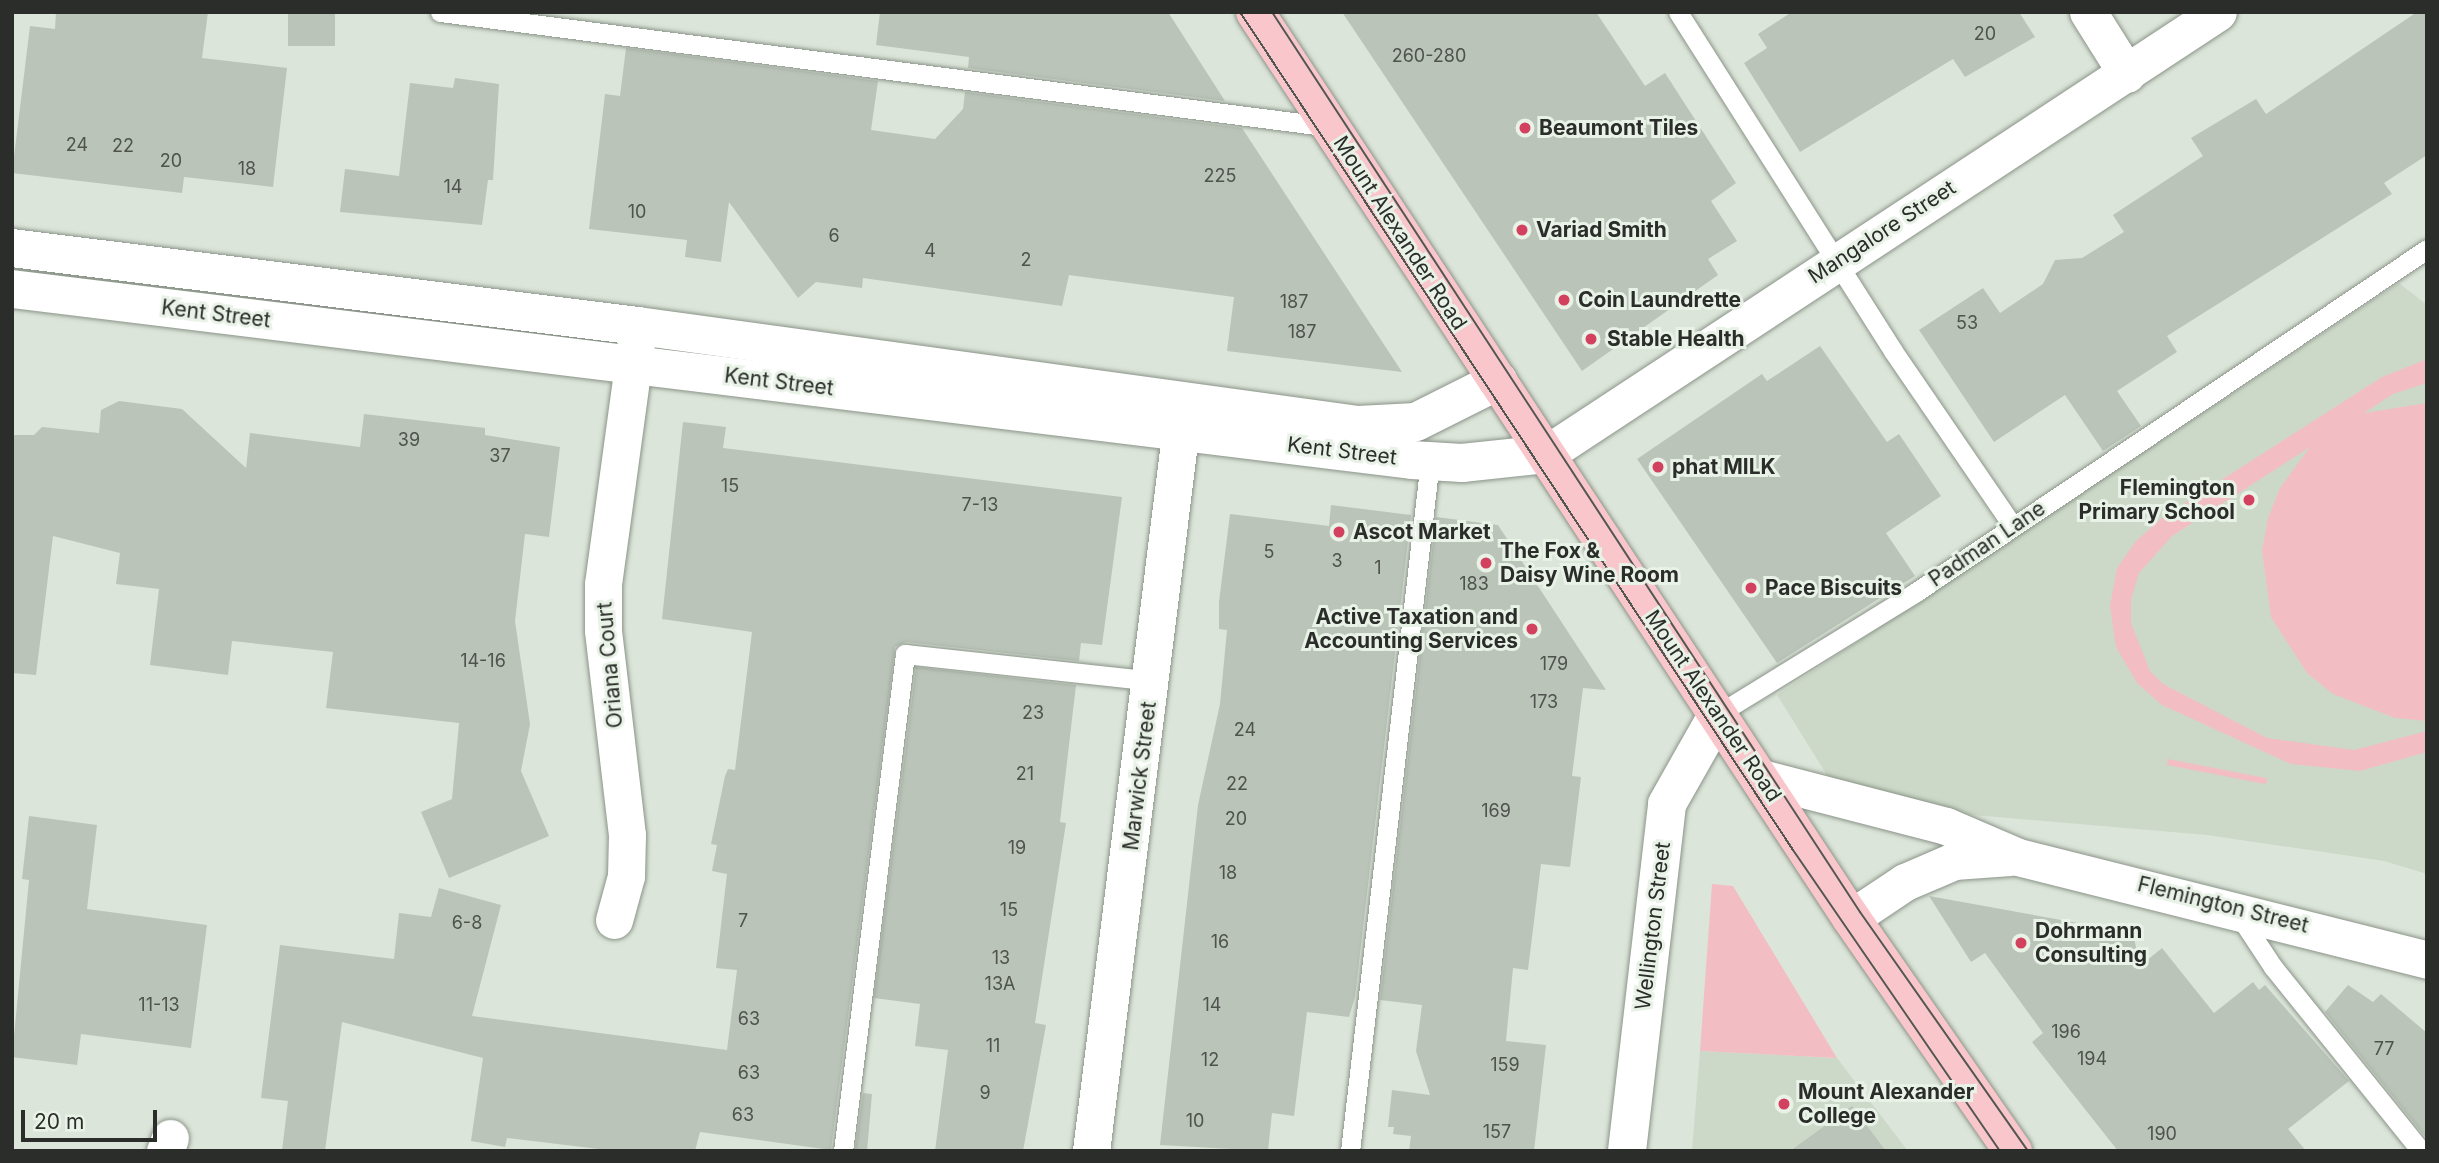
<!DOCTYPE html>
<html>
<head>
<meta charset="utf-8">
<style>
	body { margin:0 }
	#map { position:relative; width:2439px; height:1163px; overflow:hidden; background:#dce5d9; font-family:Inter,sans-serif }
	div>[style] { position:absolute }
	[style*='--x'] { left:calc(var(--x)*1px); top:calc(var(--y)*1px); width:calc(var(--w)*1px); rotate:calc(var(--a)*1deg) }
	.built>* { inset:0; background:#ccd9c8 }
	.green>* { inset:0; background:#f3bec3; transform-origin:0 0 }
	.building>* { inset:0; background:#bbc4b9; transform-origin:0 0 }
	.roads { filter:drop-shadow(0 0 2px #8b9489) drop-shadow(0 0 2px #8b9489) }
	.lane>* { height:19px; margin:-9.5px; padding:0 9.5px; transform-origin:9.5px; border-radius:9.5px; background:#fff }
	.street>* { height:37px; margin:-18.5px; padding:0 18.5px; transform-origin:18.5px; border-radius:18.5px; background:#fff }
	.secondary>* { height:38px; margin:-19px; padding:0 19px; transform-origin:19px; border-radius:19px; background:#fff }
	.primary>* { height:38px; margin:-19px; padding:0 19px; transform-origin:19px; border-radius:19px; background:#f9c6cb }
	.tram>* { height:2px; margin:-1px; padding:0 1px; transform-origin:1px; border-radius:1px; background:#535751 }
	.dots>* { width:19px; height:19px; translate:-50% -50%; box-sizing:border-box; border:4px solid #e9f2e7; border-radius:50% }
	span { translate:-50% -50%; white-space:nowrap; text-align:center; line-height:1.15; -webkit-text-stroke:6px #e9f2e7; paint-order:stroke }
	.number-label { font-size:18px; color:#4e534d }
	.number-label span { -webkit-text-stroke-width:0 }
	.poi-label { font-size:21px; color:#2a2d29; font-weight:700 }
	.left { translate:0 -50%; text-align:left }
	.right { translate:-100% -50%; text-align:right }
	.street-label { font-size:21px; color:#2a2d29 }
	.frame { position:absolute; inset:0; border:14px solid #2a2d29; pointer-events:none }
	.scale { position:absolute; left:21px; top:1110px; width:136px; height:32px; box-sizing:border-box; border:4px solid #2a2d29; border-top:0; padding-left:9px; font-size:21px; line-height:24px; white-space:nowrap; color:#2a2d29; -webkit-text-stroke:5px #e9f2e7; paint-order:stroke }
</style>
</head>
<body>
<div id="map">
	<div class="built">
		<i style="clip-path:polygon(2399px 283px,2427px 305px,2427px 874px,2384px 861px,2207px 835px,1845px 804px,1777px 695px)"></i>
		<i style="clip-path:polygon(1700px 1051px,1837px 1058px,1908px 1151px,1692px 1151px)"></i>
	</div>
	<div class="green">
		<i style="clip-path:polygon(2427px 359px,2427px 383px,2393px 394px,2364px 413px,2427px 403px,2427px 721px,2395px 718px,2333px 694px,2307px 673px,2271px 617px,2262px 551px,2268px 518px,2280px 488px,2310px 447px,2172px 536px,2139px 573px,2131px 600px,2131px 623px,2150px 671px,2163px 684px,2267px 738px,2354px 750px,2427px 731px,2427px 752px,2360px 771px,2291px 764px,2162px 705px,2137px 683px,2116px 647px,2110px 606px,2117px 568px,2136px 541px,2162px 518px,2382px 377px)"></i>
		<i style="left:2168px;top:759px;width:101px;height:6px;rotate:11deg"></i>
		<i style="clip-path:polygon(1712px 884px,1733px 886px,1837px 1058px,1700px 1051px)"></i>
	</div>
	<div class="building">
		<i style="clip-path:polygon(56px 12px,208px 12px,202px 58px,287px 68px,273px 187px,184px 177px,182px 193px,12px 173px,30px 26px,55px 29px)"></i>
		<i style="left:288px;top:12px;width:47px;height:34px"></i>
		<i style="clip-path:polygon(880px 12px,1168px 12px,1225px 101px,968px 68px,969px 57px,876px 45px)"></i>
		<i style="clip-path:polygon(1342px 12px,1596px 12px,1645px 86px,1665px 73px,1736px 183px,1711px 201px,1737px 241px,1708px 259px,1718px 275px,1582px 371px)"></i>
		<i style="clip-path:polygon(1792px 12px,2019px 12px,2035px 37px,1965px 77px,1953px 59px,1800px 152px,1744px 63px,1767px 48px,1758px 34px)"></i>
		<i style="clip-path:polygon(2417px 12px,2427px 12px,2427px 155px,2384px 183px,2392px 194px,2167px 336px,2177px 352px,2117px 391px,2141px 426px,2103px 451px,2065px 395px,1994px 442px,1919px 330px,1983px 288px,2000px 313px,2043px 284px,2055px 260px,2082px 258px,2124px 232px,2113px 215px,2203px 156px,2191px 138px,2256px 99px,2266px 114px)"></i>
		<i style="clip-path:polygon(626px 48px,878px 81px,871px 130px,935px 139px,963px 109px,965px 92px,1242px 128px,1402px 372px,1227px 351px,1234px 297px,1069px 275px,1062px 306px,863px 278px,862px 288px,816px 282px,798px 298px,729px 202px,721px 262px,685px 257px,687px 240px,589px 229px,605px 94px,620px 96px)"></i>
		<i style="clip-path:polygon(455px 78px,499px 84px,493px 180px,488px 180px,482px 225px,340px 212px,345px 169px,399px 176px,410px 83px,453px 88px)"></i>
		<i style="clip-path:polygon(1820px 346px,1887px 442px,1899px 434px,1941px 496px,1886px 533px,1915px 576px,1777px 663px,1637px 459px,1762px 374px,1767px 381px)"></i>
		<i style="clip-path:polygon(119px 401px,182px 409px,246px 468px,250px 433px,360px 447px,364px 414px,485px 428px,485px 435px,560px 447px,549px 537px,525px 534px,515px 621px,530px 724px,521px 771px,549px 836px,449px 878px,421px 812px,452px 799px,459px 723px,326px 708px,333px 652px,232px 641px,228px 675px,150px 665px,159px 589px,116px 584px,120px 553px,53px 536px,36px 675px,12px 673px,12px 435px,34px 435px,42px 427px,99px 433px,101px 410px)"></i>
		<i style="clip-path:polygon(683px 422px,726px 427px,723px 448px,1122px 497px,1102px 645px,1081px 643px,1079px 661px,906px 642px,895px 647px,831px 1150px,700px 1132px,695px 1151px,615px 1151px,507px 1138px,505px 1147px,471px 1141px,483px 1058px,342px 1022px,325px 1151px,282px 1151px,288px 1101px,261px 1098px,280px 945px,394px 959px,399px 913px,431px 917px,439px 888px,501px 905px,472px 1016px,727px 1050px,737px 970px,716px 968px,727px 874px,712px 871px,717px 845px,711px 844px,725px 776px,728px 769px,735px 770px,752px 632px,662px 619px)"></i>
		<i style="clip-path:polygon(1331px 505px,1411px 515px,1355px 997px,1349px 1017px,1307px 1012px,1294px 1116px,1272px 1113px,1268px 1151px,1160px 1145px,1198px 805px,1220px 704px,1227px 630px,1219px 629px,1219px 602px,1230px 514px,1329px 526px)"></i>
		<i style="clip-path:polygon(1436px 517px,1498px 525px,1606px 690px,1583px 688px,1572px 776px,1581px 777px,1570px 867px,1541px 864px,1528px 970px,1513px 968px,1506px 1041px,1546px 1045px,1534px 1151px,1409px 1151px,1411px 1136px,1393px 1134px,1394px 1127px,1388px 1127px,1392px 1090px,1430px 1095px,1416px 1051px,1422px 1005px,1380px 1000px)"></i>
		<i style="clip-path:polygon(916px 667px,1076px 685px,1060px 822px,1066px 823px,1035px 1023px,1046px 1025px,1023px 1151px,935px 1151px,948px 1050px,915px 1046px,920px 1004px,874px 998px)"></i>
		<i style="clip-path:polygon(29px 816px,97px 825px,87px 909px,207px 925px,191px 1048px,81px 1034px,77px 1065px,12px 1057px,29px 880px,22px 879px)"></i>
		<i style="clip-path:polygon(1929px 896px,2133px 933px,2140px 966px,2162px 948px,2214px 1013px,2253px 982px,2259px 990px,2265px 985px,2349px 1081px,2288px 1129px,2306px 1151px,2118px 1151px,2032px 1042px,2043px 1033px,1985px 953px,1971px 962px)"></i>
		<i style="clip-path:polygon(2348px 985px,2373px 1002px,2381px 994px,2427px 1033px,2427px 1139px,2325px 1012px)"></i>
		<i style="clip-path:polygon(863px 1093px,872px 1094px,867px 1151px,855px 1151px)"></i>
		<i style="clip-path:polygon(1852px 1106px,1886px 1151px,1790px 1151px)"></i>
	</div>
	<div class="roads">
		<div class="lane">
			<i style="--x:440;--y:12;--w:898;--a:7.35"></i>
			<i style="--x:1678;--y:12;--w:401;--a:57.6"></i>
			<i style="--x:1893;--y:351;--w:212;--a:55.6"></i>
			<i style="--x:1718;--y:714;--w:233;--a:-31.6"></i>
			<i style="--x:1916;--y:592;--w:615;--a:-33.87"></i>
			<i style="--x:2238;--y:914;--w:64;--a:56.6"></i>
			<i style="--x:2273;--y:967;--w:236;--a:51.2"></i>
			<i style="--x:843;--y:1151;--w:501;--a:-82.89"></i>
			<i style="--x:905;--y:654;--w:248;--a:6.2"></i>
			<i style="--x:1350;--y:1151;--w:695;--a:-83.39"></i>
		</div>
		<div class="street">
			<i style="--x:2088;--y:12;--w:73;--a:57.8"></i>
			<i style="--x:1546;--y:454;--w:804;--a:-33.33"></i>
			<i style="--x:1761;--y:778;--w:191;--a:14.5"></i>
			<i style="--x:1946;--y:826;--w:78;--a:23.3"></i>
			<i style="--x:2018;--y:857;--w:422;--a:14.1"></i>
			<i style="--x:1851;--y:918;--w:65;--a:-33.7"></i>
			<i style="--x:1905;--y:882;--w:53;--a:-23.2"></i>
			<i style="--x:1954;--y:861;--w:56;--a:-4.1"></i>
			<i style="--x:614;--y:920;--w:46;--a:-74.7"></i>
			<i style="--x:626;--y:876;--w:41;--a:-88.6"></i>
			<i style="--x:627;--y:835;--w:206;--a:-96.7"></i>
			<i style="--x:603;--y:630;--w:46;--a:-90"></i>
			<i style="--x:603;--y:584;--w:251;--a:-82.2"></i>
			<i style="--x:165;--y:1151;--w:14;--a:-69"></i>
			<i style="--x:1091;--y:1151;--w:755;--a:-82.92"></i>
		</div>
		<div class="secondary">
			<i style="--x:12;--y:248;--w:631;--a:7.1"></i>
			<i style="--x:638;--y:326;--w:727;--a:7.83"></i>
			<i style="--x:1358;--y:425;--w:58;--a:-3"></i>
			<i style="--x:1416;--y:422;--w:92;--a:-26.6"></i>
			<i style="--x:12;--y:289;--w:1410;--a:6.96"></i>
			<i style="--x:1412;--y:460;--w:50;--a:3.4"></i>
			<i style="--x:1462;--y:463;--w:84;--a:-6.1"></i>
			<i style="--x:1627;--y:1151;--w:349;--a:-83.4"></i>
			<i style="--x:1667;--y:804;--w:103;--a:-60.5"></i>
		</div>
		<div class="primary">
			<i style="--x:1255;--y:12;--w:1084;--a:56.66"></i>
			<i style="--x:1851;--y:918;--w:284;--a:55.2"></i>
		</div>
	</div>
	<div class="tram">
		<i style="--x:1240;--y:12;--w:1004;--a:56.58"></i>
		<i style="--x:1793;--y:850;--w:365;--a:55.5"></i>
		<i style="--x:1272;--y:12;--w:1075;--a:56.84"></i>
		<i style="--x:1860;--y:912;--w:292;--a:54.9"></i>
	</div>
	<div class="dots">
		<i style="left:1525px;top:128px;background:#d2415e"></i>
		<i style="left:1522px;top:230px;background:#d2415e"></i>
		<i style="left:1564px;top:300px;background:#d2415e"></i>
		<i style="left:1591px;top:339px;background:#d2415e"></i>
		<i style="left:1658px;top:467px;background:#d2415e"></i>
		<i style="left:2249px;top:500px;background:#d2415e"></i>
		<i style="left:1339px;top:532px;background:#d2415e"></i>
		<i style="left:1486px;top:563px;background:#d2415e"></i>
		<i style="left:1751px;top:588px;background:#d2415e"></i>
		<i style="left:1532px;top:629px;background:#d2415e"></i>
		<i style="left:2021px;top:943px;background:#d2415e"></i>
		<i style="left:1784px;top:1104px;background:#d2415e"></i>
	</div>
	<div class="number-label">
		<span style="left:1985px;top:34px">20</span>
		<span style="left:1429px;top:56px">260-280</span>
		<span style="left:77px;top:145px">24</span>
		<span style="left:123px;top:146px">22</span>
		<span style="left:171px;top:161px">20</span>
		<span style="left:247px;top:169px">18</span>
		<span style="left:1220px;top:176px">225</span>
		<span style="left:453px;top:187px">14</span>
		<span style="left:637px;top:212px">10</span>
		<span style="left:834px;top:236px">6</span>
		<span style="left:930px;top:251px">4</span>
		<span style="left:1026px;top:260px">2</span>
		<span style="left:1294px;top:302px">187</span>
		<span style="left:1967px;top:323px">53</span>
		<span style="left:1302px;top:332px">187</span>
		<span style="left:409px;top:440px">39</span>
		<span style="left:500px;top:456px">37</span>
		<span style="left:730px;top:486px">15</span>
		<span style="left:980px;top:505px">7-13</span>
		<span style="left:1269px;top:552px">5</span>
		<span style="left:1337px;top:561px">3</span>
		<span style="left:1378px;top:568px">1</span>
		<span style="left:1474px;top:584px">183</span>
		<span style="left:483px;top:661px">14-16</span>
		<span style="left:1554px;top:664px">179</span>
		<span style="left:1544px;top:702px">173</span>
		<span style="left:1033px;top:713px">23</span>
		<span style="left:1245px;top:730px">24</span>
		<span style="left:1025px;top:774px">21</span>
		<span style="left:1237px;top:784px">22</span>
		<span style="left:1496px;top:811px">169</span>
		<span style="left:1236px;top:819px">20</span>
		<span style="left:1017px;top:848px">19</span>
		<span style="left:1228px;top:873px">18</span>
		<span style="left:1009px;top:910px">15</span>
		<span style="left:743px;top:921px">7</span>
		<span style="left:467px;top:923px">6-8</span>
		<span style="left:1220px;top:942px">16</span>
		<span style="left:1001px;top:958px">13</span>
		<span style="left:1000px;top:984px">13A</span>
		<span style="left:159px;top:1005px">11-13</span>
		<span style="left:1212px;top:1005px">14</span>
		<span style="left:749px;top:1019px">63</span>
		<span style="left:2066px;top:1032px">196</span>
		<span style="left:993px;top:1046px">11</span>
		<span style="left:2384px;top:1049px">77</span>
		<span style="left:2092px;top:1059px">194</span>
		<span style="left:1210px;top:1060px">12</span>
		<span style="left:1505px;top:1065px">159</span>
		<span style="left:749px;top:1073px">63</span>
		<span style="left:985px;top:1093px">9</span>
		<span style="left:743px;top:1115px">63</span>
		<span style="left:1195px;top:1121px">10</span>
		<span style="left:1497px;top:1132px">157</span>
		<span style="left:2162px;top:1134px">190</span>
	</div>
	<div class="poi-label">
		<span class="left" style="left:1539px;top:128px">Beaumont Tiles</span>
		<span class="left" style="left:1536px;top:230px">Variad Smith</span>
		<span class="left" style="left:1578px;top:300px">Coin Laundrette</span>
		<span class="left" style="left:1607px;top:339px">Stable Health</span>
		<span class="left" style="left:1672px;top:467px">phat MILK</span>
		<span class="right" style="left:2235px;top:500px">Flemington<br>Primary School</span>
		<span class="left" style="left:1353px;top:532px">Ascot Market</span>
		<span class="left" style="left:1500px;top:563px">The Fox &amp;<br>Daisy Wine Room</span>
		<span class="left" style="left:1765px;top:588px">Pace Biscuits</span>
		<span class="right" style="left:1518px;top:629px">Active Taxation and<br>Accounting Services</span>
		<span class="left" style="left:2035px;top:943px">Dohrmann<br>Consulting</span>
		<span class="left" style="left:1798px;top:1104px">Mount Alexander<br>College</span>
	</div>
	<div class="street-label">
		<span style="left:1882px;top:232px;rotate:-33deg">Mangalore Street</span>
		<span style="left:1400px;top:233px;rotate:57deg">Mount Alexander Road</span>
		<span style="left:216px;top:314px;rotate:7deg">Kent Street</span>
		<span style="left:779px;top:382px;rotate:7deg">Kent Street</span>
		<span style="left:1342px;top:451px;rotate:7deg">Kent Street</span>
		<span style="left:1987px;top:544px;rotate:-34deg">Padman Lane</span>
		<span style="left:610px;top:665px;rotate:-95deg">Oriana Court</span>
		<span style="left:1713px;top:706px;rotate:56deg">Mount Alexander Road</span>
		<span style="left:1140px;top:776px;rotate:-83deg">Marwick Street</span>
		<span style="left:2223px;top:905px;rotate:14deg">Flemington Street</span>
		<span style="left:1653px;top:926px;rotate:-83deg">Wellington Street</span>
	</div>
	<div class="frame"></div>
	<div class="scale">20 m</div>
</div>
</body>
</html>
